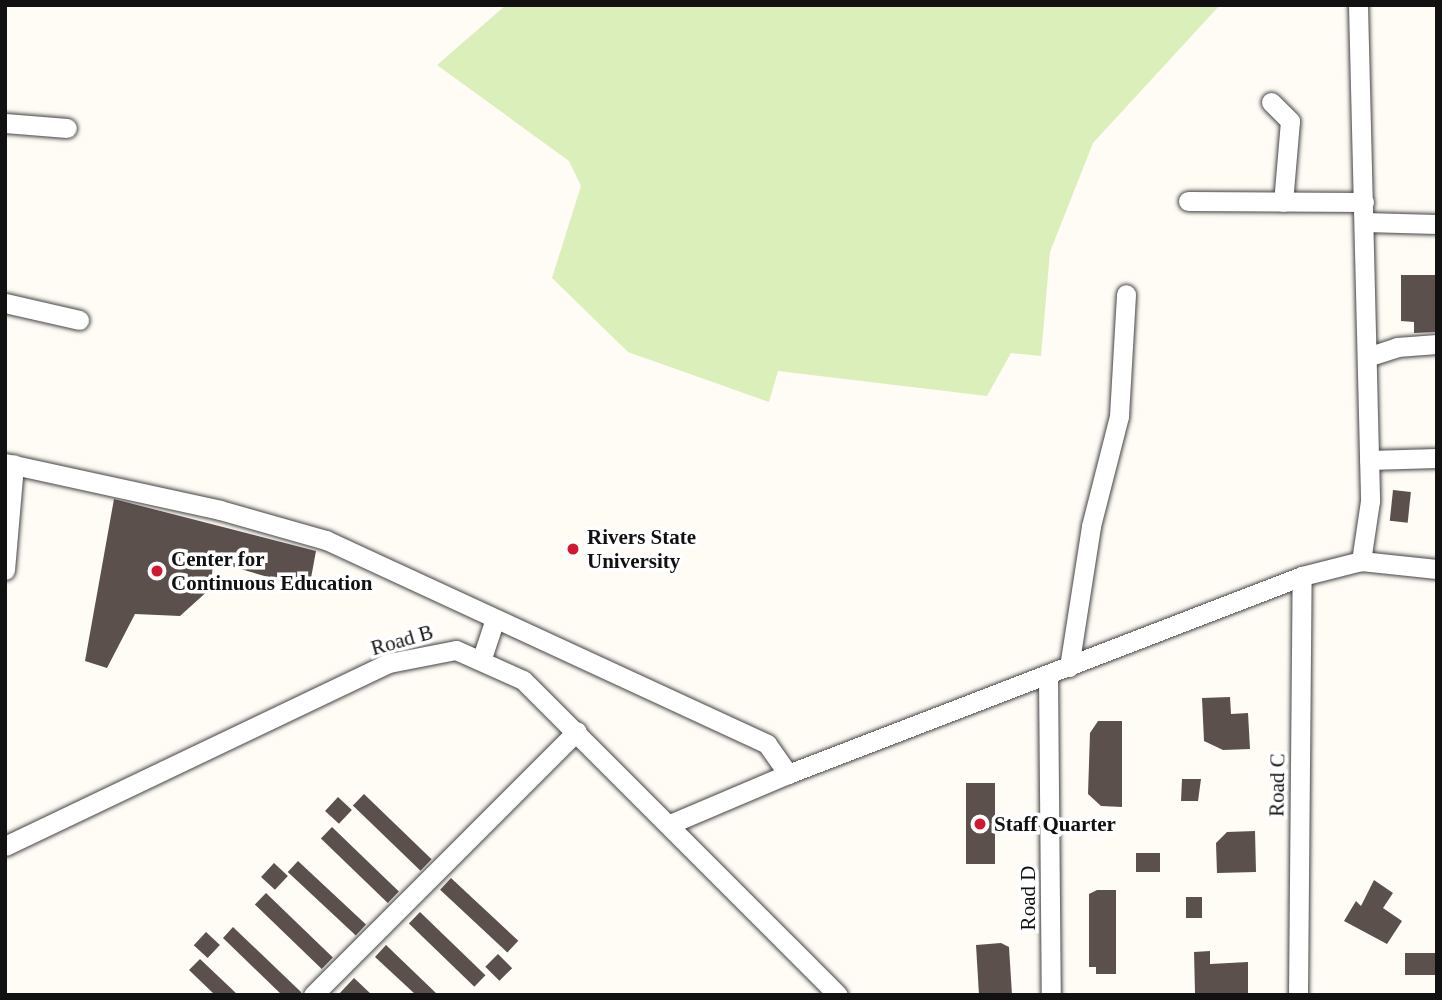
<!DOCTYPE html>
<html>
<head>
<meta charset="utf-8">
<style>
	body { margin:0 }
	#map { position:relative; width:1442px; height:1000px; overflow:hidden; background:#fffcf5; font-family:"Times New Roman",serif }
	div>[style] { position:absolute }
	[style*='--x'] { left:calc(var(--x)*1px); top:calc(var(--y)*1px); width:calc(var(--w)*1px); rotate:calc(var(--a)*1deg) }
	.green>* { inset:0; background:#daefb9 }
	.building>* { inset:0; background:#5b504c; transform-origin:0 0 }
	.roads { filter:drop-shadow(0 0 2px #444) drop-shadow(0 0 2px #444) }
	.minor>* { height:19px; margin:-9.5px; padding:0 9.5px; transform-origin:9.5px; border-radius:9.5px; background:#fff }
	.dots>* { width:19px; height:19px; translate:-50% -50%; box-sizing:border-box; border:4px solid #fff; border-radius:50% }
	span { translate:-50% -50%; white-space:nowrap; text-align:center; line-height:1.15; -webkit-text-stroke:7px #fff; paint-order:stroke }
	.poi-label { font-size:21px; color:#111; font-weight:700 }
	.left { translate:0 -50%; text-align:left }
	.street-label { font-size:21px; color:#111 }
	.frame { position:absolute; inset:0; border:7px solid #111; pointer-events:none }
</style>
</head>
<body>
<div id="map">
	<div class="green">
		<i style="clip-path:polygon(506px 5px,1220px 5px,1093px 143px,1050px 252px,1041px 356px,1011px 353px,987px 396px,778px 371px,769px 402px,628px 352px,552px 278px,581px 186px,569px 161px,437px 65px)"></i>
	</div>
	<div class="building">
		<i style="clip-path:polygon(1401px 275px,1437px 275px,1437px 332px,1414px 333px,1414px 322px,1401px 321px)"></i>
		<i style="left:1393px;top:490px;width:18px;height:31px;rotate:6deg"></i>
		<i style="clip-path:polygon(114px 499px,316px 551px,309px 589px,213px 561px,211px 588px,180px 616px,135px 614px,107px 668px,85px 661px)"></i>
		<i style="clip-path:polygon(1230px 697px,1231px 714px,1248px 713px,1250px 749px,1223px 750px,1204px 741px,1202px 698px)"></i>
		<i style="clip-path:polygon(1098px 721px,1122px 721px,1122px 807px,1101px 806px,1088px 794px,1090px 733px)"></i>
		<i style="clip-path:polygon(1182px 779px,1201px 779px,1198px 801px,1181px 801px)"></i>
		<i style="left:966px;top:783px;width:29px;height:81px"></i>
		<i style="left:364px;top:794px;width:94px;height:16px;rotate:44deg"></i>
		<i style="left:338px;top:797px;width:19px;height:19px;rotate:43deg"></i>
		<i style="left:332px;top:827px;width:93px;height:16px;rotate:44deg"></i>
		<i style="clip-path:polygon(1255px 831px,1256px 872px,1217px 873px,1216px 843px,1227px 832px)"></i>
		<i style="left:1136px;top:853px;width:24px;height:19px"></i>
		<i style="left:298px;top:861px;width:93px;height:15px;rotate:43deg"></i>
		<i style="left:274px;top:863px;width:19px;height:19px;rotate:43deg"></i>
		<i style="left:451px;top:878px;width:92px;height:16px;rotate:43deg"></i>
		<i style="clip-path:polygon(1374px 880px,1393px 893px,1383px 908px,1402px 921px,1387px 944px,1344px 921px,1356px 901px,1361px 906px)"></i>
		<i style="clip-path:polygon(1097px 890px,1116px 890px,1116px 974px,1096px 974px,1096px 967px,1089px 967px,1089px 894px)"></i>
		<i style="left:266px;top:893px;width:93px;height:16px;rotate:44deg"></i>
		<i style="left:1186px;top:897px;width:16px;height:21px"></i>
		<i style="left:420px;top:912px;width:91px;height:16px;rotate:44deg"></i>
		<i style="clip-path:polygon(233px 927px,301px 992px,301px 995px,282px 995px,223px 938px)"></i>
		<i style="left:206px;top:932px;width:19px;height:18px;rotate:43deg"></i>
		<i style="clip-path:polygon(1001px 943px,1009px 947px,1012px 995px,979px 995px,976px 945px)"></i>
		<i style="clip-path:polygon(386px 945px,438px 995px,416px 995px,375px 957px)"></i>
		<i style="clip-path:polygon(1210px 951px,1210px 964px,1248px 962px,1248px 995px,1195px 993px,1194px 952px)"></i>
		<i style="left:1437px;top:953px;width:22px;height:32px;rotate:90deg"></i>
		<i style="left:498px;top:954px;width:20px;height:18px;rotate:45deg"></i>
		<i style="clip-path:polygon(200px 959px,238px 995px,215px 995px,189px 970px)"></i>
		<i style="clip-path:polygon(354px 978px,372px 995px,338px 995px)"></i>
	</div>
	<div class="roads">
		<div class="minor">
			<i style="--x:1358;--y:5;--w:496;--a:88.6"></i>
			<i style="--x:1370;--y:501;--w:61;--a:98.5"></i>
			<i style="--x:1271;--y:102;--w:27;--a:45"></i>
			<i style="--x:1290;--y:121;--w:81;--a:94.9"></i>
			<i style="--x:5;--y:123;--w:62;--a:4.6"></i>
			<i style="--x:1188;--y:201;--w:176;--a:0.3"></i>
			<i style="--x:1364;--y:222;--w:73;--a:1.6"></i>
			<i style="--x:5;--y:303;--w:76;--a:12.9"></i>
			<i style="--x:1367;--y:357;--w:32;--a:-18"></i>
			<i style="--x:1397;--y:347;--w:40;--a:-4.3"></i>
			<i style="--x:1369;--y:460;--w:68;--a:-1.7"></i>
			<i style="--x:5;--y:463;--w:220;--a:12.3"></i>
			<i style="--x:220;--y:510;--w:110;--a:15.8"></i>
			<i style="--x:326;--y:540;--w:486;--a:24.8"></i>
			<i style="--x:767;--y:744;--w:37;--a:55"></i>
			<i style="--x:5;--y:570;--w:106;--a:-85.1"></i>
			<i style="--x:482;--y:658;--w:41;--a:-71.6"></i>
			<i style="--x:1069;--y:667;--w:143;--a:-81.1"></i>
			<i style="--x:1091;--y:526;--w:114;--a:-75.7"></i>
			<i style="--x:1119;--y:416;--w:122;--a:-86.7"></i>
			<i style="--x:1048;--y:675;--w:320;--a:89.5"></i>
			<i style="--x:670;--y:824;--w:128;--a:-23"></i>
			<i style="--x:788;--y:774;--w:551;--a:-21.07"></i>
			<i style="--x:1302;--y:576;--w:61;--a:-14.3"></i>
			<i style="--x:1361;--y:561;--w:76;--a:6"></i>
			<i style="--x:5;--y:846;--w:425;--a:-25.5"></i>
			<i style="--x:389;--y:663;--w:68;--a:-11"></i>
			<i style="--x:456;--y:650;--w:73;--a:24.1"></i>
			<i style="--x:523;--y:680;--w:445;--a:45"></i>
			<i style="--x:313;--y:995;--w:373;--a:-45"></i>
			<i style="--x:1298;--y:995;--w:419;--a:-89.5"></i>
		</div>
	</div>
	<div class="dots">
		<i style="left:573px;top:549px;background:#d31731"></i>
		<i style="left:157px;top:571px;background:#d31731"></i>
		<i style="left:980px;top:824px;background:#d31731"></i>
	</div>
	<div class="poi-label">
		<span class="left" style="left:587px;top:549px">Rivers State<br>University</span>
		<span class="left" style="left:171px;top:571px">Center for<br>Continuous Education</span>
		<span class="left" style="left:994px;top:824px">Staff Quarter</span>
	</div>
	<div class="street-label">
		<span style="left:402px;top:640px;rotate:-16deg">Road B</span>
		<span style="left:1277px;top:785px;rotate:-89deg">Road C</span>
		<span style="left:1028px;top:898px;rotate:-90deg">Road D</span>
	</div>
	<div class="frame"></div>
</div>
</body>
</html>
